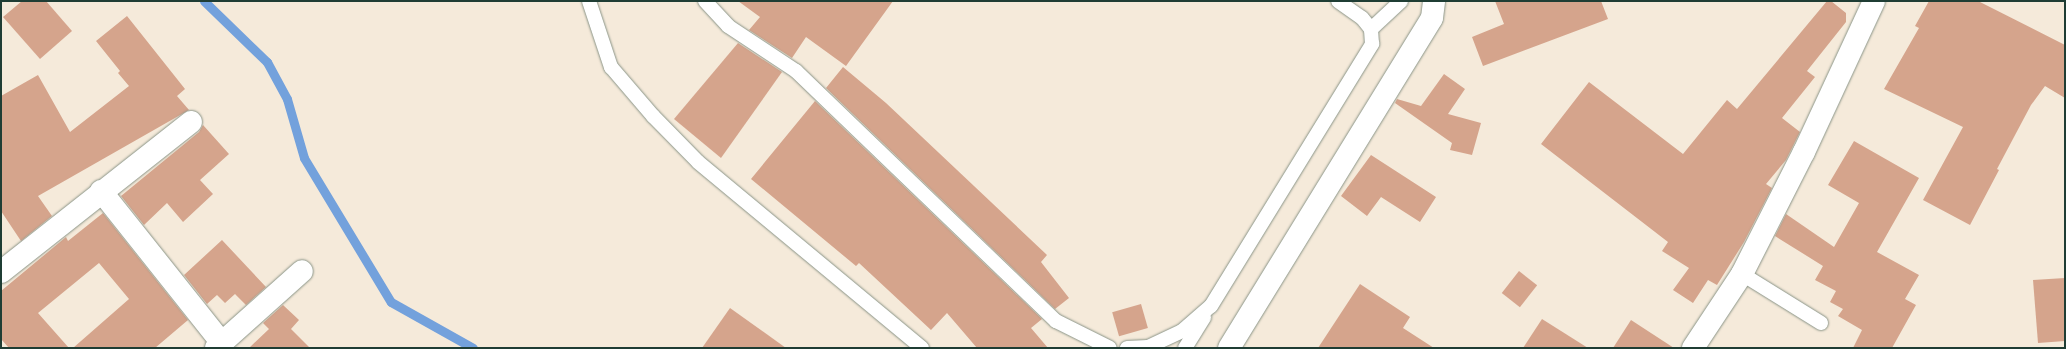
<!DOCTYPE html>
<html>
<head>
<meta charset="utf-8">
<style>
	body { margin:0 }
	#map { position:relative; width:2066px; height:349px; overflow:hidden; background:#f5eada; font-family:"Architects Daughter",sans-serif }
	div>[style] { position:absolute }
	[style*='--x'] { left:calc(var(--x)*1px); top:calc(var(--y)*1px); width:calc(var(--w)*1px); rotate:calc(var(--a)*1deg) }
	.stream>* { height:9px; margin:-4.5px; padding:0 4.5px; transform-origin:4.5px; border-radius:4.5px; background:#73a1dc }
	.building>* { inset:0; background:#d5a48c; transform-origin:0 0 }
	.roads { filter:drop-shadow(0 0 1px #8a9487) drop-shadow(0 0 1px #8a9487) }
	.service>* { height:14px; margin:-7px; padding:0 7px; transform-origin:7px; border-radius:7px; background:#fff }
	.minor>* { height:22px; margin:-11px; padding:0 11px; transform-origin:11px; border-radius:11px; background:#fff }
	span { translate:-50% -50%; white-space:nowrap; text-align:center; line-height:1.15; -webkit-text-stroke:3.5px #f6f6f2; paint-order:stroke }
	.frame { position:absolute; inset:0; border:2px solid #1f3d34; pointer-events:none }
</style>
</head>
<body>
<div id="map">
	<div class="stream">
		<i style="--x:204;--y:1;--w:88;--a:44.1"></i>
		<i style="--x:267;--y:62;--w:42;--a:61.6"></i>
		<i style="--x:287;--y:99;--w:61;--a:73.9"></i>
		<i style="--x:304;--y:158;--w:168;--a:58.9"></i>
		<i style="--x:391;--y:302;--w:94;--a:29.3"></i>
	</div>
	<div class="building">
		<i style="clip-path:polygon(22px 1px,46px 1px,72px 31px,40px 59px,3px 17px)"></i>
		<i style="clip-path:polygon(738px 1px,893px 1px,846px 66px,806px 37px,792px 58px,749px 30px,760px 17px)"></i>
		<i style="clip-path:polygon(1495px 1px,1601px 1px,1608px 19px,1483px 66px,1472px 37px,1504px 24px)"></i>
		<i style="clip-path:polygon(1827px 1px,1831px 1px,1846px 13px,1846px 22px,1807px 71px,1815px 77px,1782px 118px,1800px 132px,1786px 160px,1766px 184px,1772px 188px,1744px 242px,1717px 285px,1708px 280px,1693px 303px,1673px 290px,1689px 268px,1662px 251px,1668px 242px,1541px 144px,1589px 82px,1683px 154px,1727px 100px,1737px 109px)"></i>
		<i style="clip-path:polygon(1929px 1px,1978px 1px,2065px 45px,2065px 98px,2045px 86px,2031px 105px,1997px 169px,1999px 170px,1970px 225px,1923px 200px,1963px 127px,1884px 89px,1919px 28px,1915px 26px)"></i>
		<i style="clip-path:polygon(127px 16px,185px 89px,177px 96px,189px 110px,38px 196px,52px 216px,21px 241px,1px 211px,1px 96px,38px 75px,70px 132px,129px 86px,118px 73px,120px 71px,96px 41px)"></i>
		<i style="clip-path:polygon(738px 43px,782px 72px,721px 158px,674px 119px)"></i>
		<i style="clip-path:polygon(843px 67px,886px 103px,1047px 255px,1041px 262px,1069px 298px,1055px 309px,826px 88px)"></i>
		<i style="clip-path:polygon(1444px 74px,1465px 89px,1448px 114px,1481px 123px,1472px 155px,1450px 150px,1452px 143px,1395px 103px,1397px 99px,1421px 106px)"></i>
		<i style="clip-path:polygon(815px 101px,1042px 319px,1031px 328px,1048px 348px,977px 348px,947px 313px,931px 330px,859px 263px,856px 266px,751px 179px)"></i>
		<i style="clip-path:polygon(203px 125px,229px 154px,200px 180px,213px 194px,183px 222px,167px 203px,144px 225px,121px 196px,199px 132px)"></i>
		<i style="clip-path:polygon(1854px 141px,1919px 178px,1877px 252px,1919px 275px,1905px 299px,1916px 305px,1892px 348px,1853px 348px,1862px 330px,1838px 316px,1843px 309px,1830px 302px,1836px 291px,1815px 280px,1823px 266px,1775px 236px,1786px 214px,1834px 247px,1859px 203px,1828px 185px)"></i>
		<i style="clip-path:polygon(1371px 155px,1436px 197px,1420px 222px,1381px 197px,1367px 216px,1341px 196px)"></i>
		<i style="clip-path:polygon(103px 213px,188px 320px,155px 348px,73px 348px,129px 299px,99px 263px,38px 313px,69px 348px,9px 348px,1px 339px,1px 291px,66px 237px,68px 241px)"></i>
		<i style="clip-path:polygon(222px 240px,266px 287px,246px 305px,235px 294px,225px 303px,217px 295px,207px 304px,184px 275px)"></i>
		<i style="left:1519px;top:271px;width:23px;height:28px;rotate:38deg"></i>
		<i style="clip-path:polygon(2065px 278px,2065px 341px,2038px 343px,2033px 280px)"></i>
		<i style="clip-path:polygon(1360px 284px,1410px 317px,1403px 328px,1434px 348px,1318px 348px)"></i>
		<i style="left:1141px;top:304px;width:25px;height:30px;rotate:74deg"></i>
		<i style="clip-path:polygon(283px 305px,299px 320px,291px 329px,310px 348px,249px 348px,269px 329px,263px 323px)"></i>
		<i style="clip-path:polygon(730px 308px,786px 348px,702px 348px)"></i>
		<i style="clip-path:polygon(1542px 319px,1588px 348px,1523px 348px)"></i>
		<i style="clip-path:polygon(1631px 320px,1674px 348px,1613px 348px)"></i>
	</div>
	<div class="roads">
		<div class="service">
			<i style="--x:589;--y:1;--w:70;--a:71.6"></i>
			<i style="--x:611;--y:67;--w:65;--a:49.4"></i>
			<i style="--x:653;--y:116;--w:64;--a:45.6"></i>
			<i style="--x:698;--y:162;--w:291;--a:39.7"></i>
			<i style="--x:705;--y:1;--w:34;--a:47"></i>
			<i style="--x:728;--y:26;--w:82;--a:33.5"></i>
			<i style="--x:796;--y:71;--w:361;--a:43.9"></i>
			<i style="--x:1056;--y:321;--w:60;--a:26.6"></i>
			<i style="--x:1371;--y:29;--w:41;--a:-43"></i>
			<i style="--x:1742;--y:274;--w:93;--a:31.8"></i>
			<i style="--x:1127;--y:348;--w:21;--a:-3"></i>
			<i style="--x:1148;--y:347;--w:38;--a:-25"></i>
			<i style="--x:1182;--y:331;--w:38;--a:-41"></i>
			<i style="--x:1211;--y:306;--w:308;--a:-58.4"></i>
			<i style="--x:1372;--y:44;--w:15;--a:-94"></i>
			<i style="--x:1371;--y:29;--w:14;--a:-129"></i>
			<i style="--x:1362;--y:18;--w:29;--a:-145"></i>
			<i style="--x:1185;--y:348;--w:36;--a:-58"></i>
		</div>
		<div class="minor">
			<i style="--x:101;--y:191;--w:194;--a:51.5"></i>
			<i style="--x:1;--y:272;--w:242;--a:-38.3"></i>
			<i style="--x:216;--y:348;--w:115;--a:-41.8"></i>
			<i style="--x:1229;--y:348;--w:387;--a:-58.4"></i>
			<i style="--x:1432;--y:18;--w:17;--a:-83"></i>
			<i style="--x:1693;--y:348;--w:89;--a:-56.5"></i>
			<i style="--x:1742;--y:274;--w:137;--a:-63.1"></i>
			<i style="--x:1804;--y:152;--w:166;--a:-65.1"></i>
		</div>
	</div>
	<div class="frame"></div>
</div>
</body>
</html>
